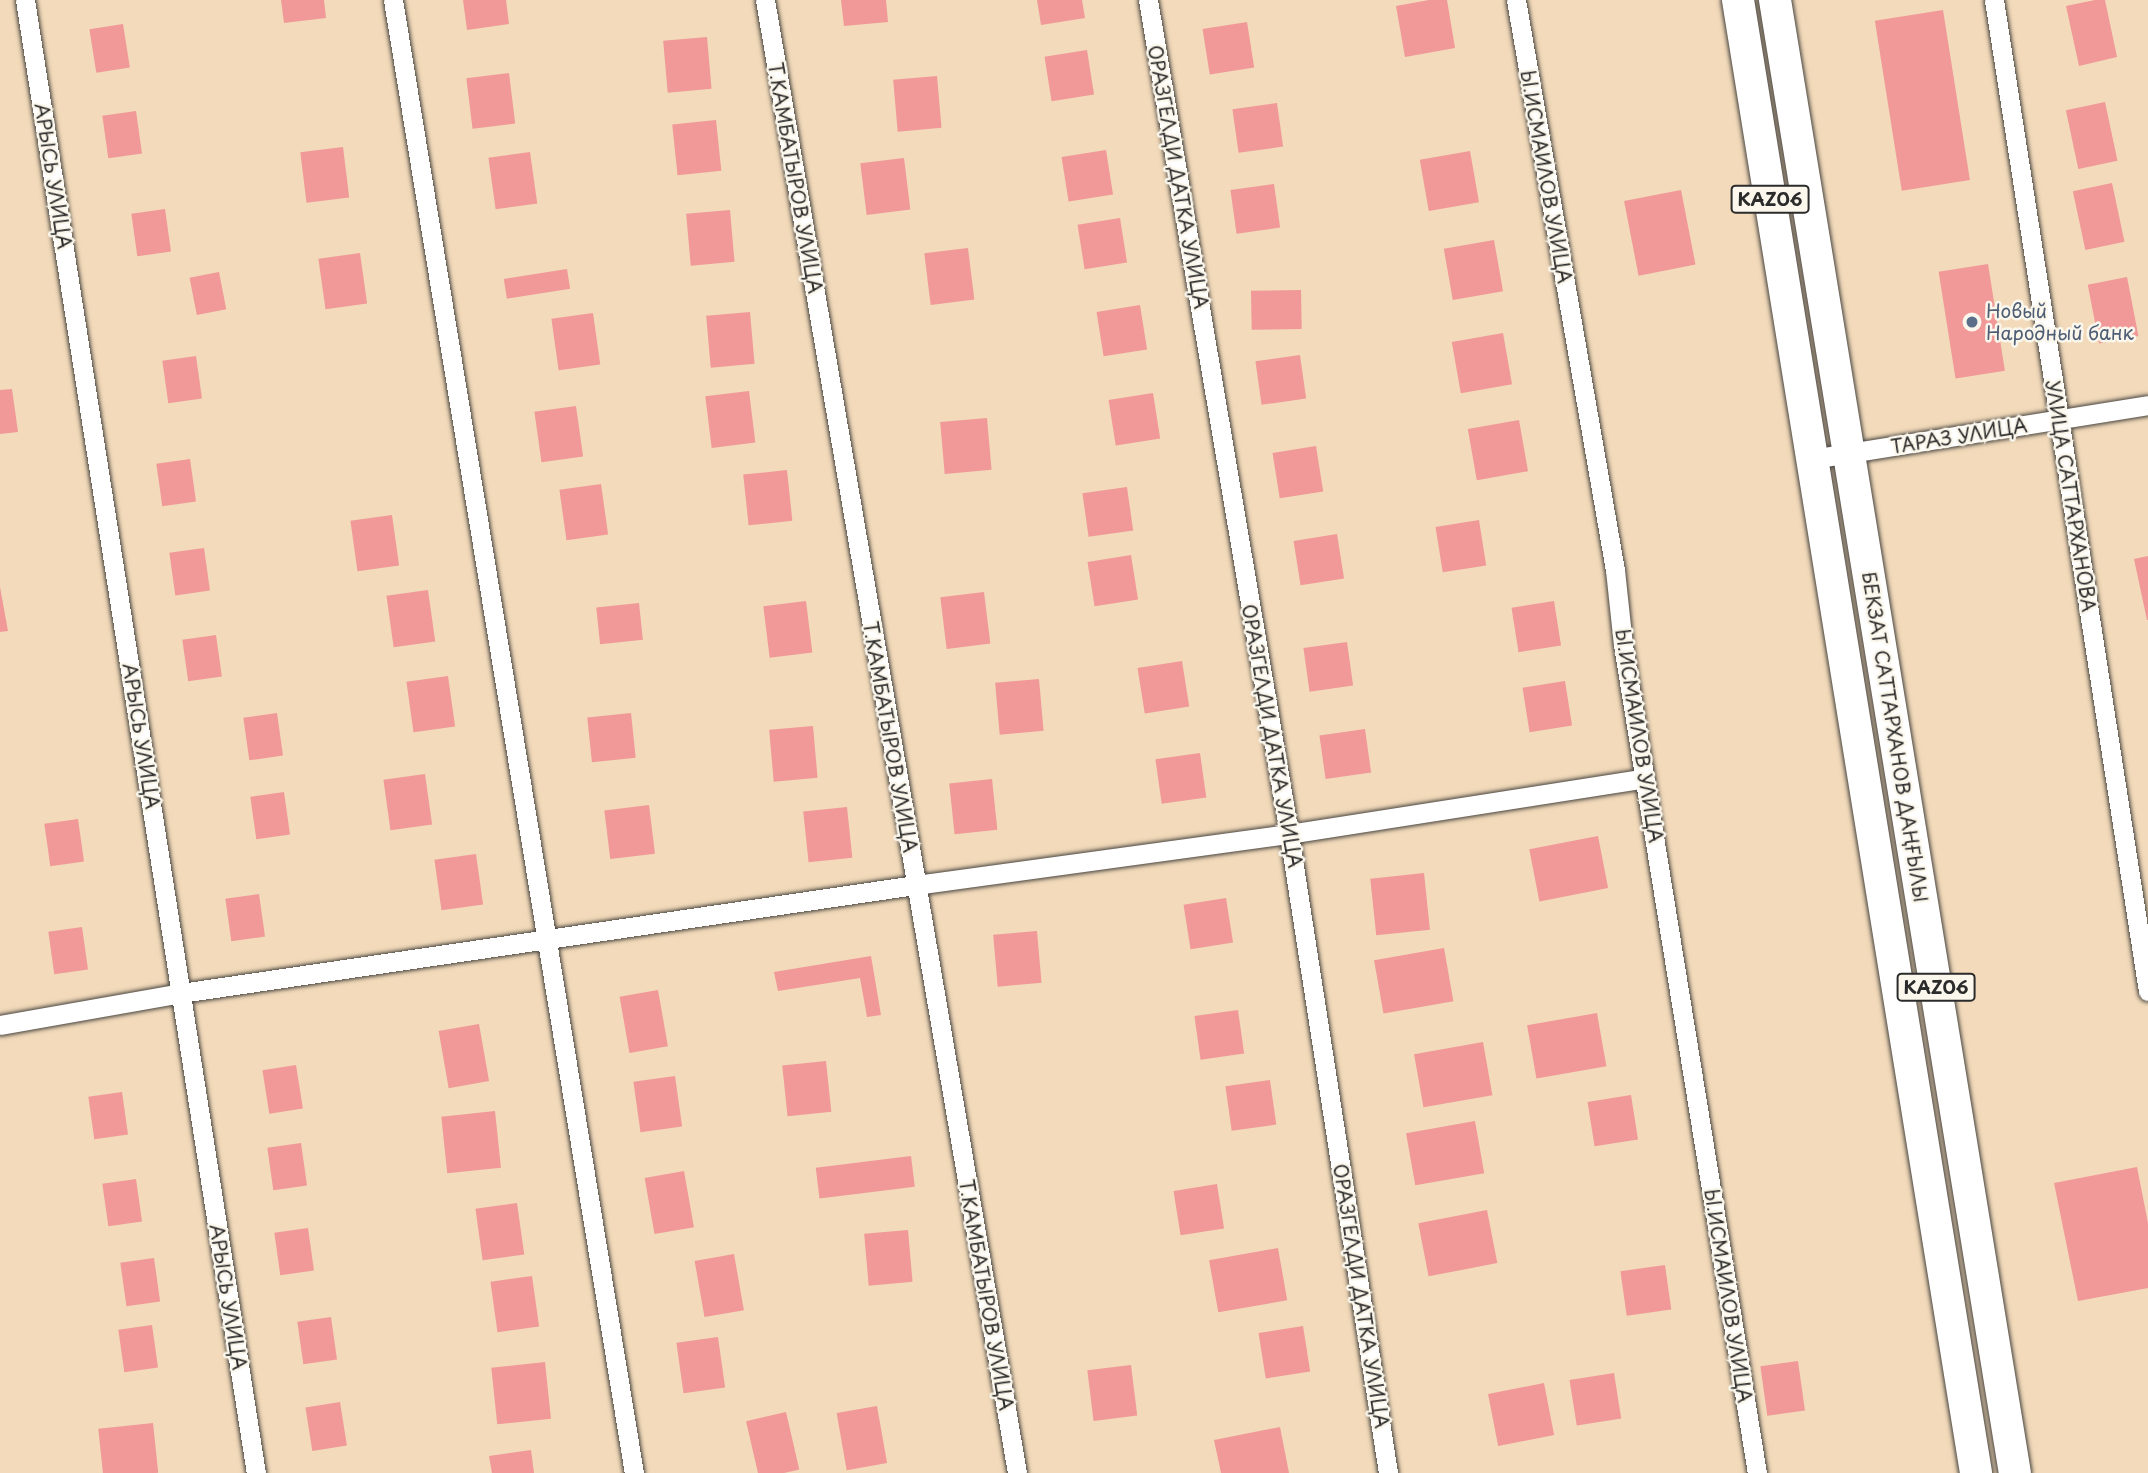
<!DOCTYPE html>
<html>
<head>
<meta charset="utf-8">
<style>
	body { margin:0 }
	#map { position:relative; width:2148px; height:1473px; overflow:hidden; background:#f2daba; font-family:"Playpen Sans",sans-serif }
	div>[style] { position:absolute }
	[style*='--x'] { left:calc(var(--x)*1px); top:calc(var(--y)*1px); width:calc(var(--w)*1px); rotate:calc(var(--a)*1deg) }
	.building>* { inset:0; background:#f09998; transform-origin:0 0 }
	.roads { filter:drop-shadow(0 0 2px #494540) drop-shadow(0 0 2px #494540) }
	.minor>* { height:19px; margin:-9.5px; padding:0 9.5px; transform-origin:9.5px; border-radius:9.5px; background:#fff }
	.primary>* { height:32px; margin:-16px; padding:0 16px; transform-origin:16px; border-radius:16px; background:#fff }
	.dots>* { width:19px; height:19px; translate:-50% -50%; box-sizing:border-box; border:4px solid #fbf7ec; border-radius:50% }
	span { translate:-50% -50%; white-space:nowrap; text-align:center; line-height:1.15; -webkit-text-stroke:5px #fbf7ec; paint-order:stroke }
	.shield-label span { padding:2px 5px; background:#fbf7ec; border:2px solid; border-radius:5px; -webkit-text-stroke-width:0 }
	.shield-label { font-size:18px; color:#2b2b2b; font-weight:700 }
	.street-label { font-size:19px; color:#2b2b2b }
	.service-label { font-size:19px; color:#4e5e75 }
	.left { translate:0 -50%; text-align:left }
</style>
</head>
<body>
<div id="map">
	<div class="building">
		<i style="clip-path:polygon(281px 0,324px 0,326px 18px,284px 23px)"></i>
		<i style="clip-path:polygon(463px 0,506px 0,509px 24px,467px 30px)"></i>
		<i style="clip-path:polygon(841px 0,886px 0,888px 22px,844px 26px)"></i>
		<i style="clip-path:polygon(1037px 0,1082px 0,1085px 18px,1041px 25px)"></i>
		<i style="clip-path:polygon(1429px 0,1447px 0,1455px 48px,1405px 57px,1396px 6px)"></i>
		<i style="clip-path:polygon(2095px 0,2105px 0,2117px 57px,2079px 66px,2066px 6px)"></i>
		<i style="left:1943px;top:10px;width:172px;height:69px;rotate:81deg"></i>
		<i style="left:1247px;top:22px;width:46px;height:45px;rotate:81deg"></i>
		<i style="left:123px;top:24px;width:44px;height:34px;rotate:81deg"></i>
		<i style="left:707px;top:37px;width:52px;height:44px;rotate:85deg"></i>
		<i style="left:1087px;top:50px;width:45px;height:43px;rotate:81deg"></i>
		<i style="left:509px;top:73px;width:51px;height:43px;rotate:83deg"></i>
		<i style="left:937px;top:76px;width:52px;height:44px;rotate:85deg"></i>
		<i style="left:2105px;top:102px;width:60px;height:40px;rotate:78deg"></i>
		<i style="left:1277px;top:103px;width:44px;height:45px;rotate:82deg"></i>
		<i style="left:136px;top:111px;width:43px;height:34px;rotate:82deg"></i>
		<i style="left:716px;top:120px;width:51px;height:44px;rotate:84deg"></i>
		<i style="left:343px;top:147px;width:51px;height:43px;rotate:83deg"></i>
		<i style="left:1106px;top:150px;width:45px;height:45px;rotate:81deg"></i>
		<i style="left:1470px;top:151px;width:52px;height:51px;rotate:80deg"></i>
		<i style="left:530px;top:152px;width:52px;height:42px;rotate:82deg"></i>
		<i style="left:904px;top:158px;width:52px;height:44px;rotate:83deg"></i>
		<i style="left:2112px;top:183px;width:60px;height:40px;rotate:78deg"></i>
		<i style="left:1274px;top:184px;width:44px;height:44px;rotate:82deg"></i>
		<i style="left:1681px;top:190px;width:76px;height:58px;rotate:79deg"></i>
		<i style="left:165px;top:209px;width:43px;height:34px;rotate:82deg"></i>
		<i style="left:730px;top:210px;width:52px;height:44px;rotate:85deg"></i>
		<i style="left:1120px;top:218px;width:45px;height:43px;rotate:81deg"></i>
		<i style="left:1494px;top:240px;width:52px;height:51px;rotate:80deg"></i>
		<i style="left:968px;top:248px;width:52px;height:44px;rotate:83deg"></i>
		<i style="left:360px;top:253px;width:51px;height:42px;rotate:82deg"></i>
		<i style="left:1988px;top:264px;width:108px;height:50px;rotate:81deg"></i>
		<i style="left:567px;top:269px;width:20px;height:64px;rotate:81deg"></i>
		<i style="left:219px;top:272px;width:38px;height:30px;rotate:79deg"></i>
		<i style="left:2127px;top:277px;width:60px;height:40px;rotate:79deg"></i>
		<i style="left:1301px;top:290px;width:39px;height:50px;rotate:89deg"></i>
		<i style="left:1140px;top:305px;width:45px;height:44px;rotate:81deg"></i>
		<i style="left:750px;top:312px;width:52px;height:44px;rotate:85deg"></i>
		<i style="left:593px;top:313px;width:52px;height:42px;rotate:82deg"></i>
		<i style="left:1503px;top:333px;width:52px;height:52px;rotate:80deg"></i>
		<i style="left:1300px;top:355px;width:44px;height:45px;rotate:82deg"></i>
		<i style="left:196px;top:356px;width:43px;height:34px;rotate:82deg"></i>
		<i style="clip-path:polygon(12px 389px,18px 432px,0 434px,0 390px)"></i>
		<i style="left:749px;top:391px;width:52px;height:44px;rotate:83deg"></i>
		<i style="left:1153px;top:393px;width:46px;height:45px;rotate:81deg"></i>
		<i style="left:576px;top:406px;width:51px;height:42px;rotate:82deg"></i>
		<i style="left:987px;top:418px;width:52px;height:47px;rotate:85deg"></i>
		<i style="left:1519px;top:420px;width:52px;height:52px;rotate:80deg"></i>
		<i style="left:1316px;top:446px;width:46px;height:44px;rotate:81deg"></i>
		<i style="left:190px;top:459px;width:43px;height:34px;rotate:82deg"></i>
		<i style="left:787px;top:470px;width:51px;height:44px;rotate:84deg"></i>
		<i style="left:601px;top:484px;width:51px;height:42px;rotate:82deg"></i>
		<i style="left:1127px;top:487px;width:44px;height:45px;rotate:82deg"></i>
		<i style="left:392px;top:515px;width:51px;height:42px;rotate:82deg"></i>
		<i style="left:1479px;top:520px;width:46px;height:44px;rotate:81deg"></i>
		<i style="left:1337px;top:534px;width:45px;height:44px;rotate:81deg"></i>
		<i style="left:204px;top:548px;width:43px;height:35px;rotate:82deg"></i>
		<i style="left:1131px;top:555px;width:45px;height:44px;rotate:81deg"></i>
		<i style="clip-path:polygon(2148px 556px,2148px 620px,2147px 620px,2134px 559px)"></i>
		<i style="clip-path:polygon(0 587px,8px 631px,0 632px)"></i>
		<i style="left:428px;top:590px;width:52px;height:42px;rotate:82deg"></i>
		<i style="left:984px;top:592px;width:52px;height:44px;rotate:83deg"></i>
		<i style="left:806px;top:601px;width:52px;height:43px;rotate:83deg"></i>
		<i style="left:1554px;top:601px;width:45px;height:43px;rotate:81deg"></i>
		<i style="left:639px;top:603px;width:37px;height:43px;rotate:84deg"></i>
		<i style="left:216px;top:635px;width:42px;height:34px;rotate:82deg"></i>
		<i style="left:1347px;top:642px;width:44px;height:44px;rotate:82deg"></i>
		<i style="left:1182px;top:661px;width:46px;height:45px;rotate:81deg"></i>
		<i style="left:448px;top:676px;width:51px;height:42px;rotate:82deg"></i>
		<i style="left:1039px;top:679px;width:52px;height:44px;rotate:85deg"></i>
		<i style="left:1565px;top:681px;width:45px;height:43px;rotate:81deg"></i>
		<i style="left:277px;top:713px;width:43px;height:34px;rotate:82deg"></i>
		<i style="left:631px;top:713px;width:45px;height:44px;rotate:84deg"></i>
		<i style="left:813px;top:726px;width:52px;height:44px;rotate:85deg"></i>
		<i style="left:1365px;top:729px;width:44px;height:46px;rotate:82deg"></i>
		<i style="left:1200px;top:753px;width:45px;height:45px;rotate:82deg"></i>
		<i style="left:425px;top:774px;width:51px;height:42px;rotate:82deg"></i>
		<i style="left:992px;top:779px;width:51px;height:43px;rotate:84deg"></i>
		<i style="left:284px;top:792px;width:43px;height:34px;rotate:82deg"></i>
		<i style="left:649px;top:805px;width:49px;height:45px;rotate:83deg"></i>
		<i style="left:847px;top:807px;width:51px;height:44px;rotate:84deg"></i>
		<i style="left:78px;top:819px;width:43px;height:34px;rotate:82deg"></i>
		<i style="left:1598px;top:836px;width:53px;height:70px;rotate:79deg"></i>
		<i style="left:476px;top:854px;width:51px;height:42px;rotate:82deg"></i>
		<i style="left:1424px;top:873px;width:57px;height:54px;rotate:84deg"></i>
		<i style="left:259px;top:894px;width:43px;height:34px;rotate:82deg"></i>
		<i style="left:1226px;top:898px;width:45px;height:43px;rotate:81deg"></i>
		<i style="left:82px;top:927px;width:43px;height:34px;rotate:82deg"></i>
		<i style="left:1037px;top:931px;width:52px;height:44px;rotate:85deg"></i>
		<i style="left:1444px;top:948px;width:54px;height:71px;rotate:80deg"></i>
		<i style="clip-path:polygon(871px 956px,881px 1015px,867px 1017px,860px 978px,778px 991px,774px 972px)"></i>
		<i style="left:658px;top:990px;width:57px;height:39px;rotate:80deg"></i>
		<i style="left:1238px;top:1010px;width:44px;height:44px;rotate:82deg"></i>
		<i style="left:1597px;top:1013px;width:54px;height:71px;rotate:80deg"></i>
		<i style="left:479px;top:1024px;width:58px;height:41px;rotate:80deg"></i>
		<i style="left:1483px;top:1042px;width:54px;height:70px;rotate:80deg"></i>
		<i style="left:826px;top:1061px;width:51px;height:44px;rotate:84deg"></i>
		<i style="left:296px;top:1065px;width:44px;height:34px;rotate:81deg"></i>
		<i style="left:675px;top:1076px;width:51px;height:42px;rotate:82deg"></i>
		<i style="left:1270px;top:1080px;width:45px;height:45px;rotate:82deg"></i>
		<i style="left:122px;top:1092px;width:43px;height:34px;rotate:82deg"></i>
		<i style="left:1631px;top:1095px;width:45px;height:44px;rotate:81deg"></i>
		<i style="left:495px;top:1111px;width:57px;height:54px;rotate:84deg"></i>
		<i style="left:1475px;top:1121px;width:53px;height:70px;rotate:80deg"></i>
		<i style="left:301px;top:1143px;width:43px;height:34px;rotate:82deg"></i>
		<i style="left:911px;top:1156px;width:31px;height:96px;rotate:83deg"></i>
		<i style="clip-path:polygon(2137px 1167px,2148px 1223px,2148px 1288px,2078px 1301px,2054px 1183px)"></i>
		<i style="left:684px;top:1171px;width:57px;height:40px;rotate:80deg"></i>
		<i style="left:136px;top:1179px;width:43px;height:34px;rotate:82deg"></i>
		<i style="left:1217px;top:1184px;width:45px;height:44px;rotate:81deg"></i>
		<i style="left:517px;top:1203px;width:52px;height:42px;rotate:82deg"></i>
		<i style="left:1487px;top:1210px;width:54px;height:70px;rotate:79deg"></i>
		<i style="left:308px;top:1228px;width:43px;height:34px;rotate:82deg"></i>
		<i style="left:908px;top:1230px;width:52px;height:44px;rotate:85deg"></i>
		<i style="left:1278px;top:1248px;width:53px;height:70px;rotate:80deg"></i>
		<i style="left:734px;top:1254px;width:57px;height:40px;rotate:80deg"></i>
		<i style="left:154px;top:1258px;width:44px;height:34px;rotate:82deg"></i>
		<i style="left:1665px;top:1265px;width:45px;height:45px;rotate:82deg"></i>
		<i style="left:532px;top:1276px;width:51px;height:42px;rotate:82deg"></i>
		<i style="left:331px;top:1317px;width:43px;height:34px;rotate:82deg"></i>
		<i style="left:152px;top:1325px;width:43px;height:34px;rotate:82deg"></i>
		<i style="left:1303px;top:1326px;width:46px;height:45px;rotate:81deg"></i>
		<i style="left:718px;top:1337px;width:51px;height:42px;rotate:82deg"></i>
		<i style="left:1798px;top:1361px;width:50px;height:38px;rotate:82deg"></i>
		<i style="left:545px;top:1362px;width:57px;height:54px;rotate:84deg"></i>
		<i style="left:1131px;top:1365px;width:51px;height:44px;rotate:83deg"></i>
		<i style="left:1614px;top:1373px;width:46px;height:45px;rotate:81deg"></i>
		<i style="left:1544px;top:1383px;width:53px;height:57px;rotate:79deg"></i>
		<i style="left:340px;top:1402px;width:44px;height:35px;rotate:81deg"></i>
		<i style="left:877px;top:1406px;width:58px;height:41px;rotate:80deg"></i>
		<i style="left:786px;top:1412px;width:59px;height:41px;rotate:77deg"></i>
		<i style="left:153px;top:1423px;width:50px;height:55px;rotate:84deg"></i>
		<i style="clip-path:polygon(1280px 1427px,1289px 1473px,1221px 1473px,1214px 1440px)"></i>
		<i style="clip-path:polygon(531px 1450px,534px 1473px,492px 1473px,489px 1456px)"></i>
	</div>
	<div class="roads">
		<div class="minor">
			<i style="--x:25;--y:0;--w:1491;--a:81.09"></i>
			<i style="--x:393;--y:0;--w:1493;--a:80.71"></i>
			<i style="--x:765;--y:0;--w:1494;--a:80.29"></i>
			<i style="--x:1148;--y:0;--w:846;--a:80.4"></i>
			<i style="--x:1289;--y:834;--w:647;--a:81.19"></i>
			<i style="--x:1516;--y:0;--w:579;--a:80.15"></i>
			<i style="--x:1615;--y:570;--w:75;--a:83.9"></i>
			<i style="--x:1623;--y:645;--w:839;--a:80.81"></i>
			<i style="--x:1994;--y:0;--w:1003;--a:81.17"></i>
			<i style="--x:1812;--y:459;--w:340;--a:-9.1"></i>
			<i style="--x:0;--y:1025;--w:184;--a:-10"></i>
			<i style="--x:181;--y:993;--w:742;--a:-8.37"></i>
			<i style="--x:915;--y:885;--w:377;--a:-7.8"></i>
			<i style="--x:1289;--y:834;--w:360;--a:-8.9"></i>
		</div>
		<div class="primary">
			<i style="--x:1738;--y:0;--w:1492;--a:80.82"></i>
			<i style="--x:1775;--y:0;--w:1492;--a:80.75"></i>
		</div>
	</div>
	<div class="dots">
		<i style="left:1972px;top:322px;background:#5c6f8a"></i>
	</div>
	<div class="shield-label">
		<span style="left:1770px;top:199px">KАZ06</span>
		<span style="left:1936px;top:987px">KАZ06</span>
	</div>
	<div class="street-label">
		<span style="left:53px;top:176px;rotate:81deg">АРЫСЬ УЛИЦА</span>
		<span style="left:1178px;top:177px;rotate:80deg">ОРАЗГЕЛДИ ДАТКА УЛИЦА</span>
		<span style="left:1546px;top:177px;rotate:80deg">Ы.ИСМАИЛОВ УЛИЦА</span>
		<span style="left:795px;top:178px;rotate:80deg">Т.КАМБАТЫРОВ УЛИЦА</span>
		<span style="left:1959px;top:436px;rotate:-9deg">ТАРАЗ УЛИЦА</span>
		<span style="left:2071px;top:496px;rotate:81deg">УЛИЦА САТТАРХАНОВА</span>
		<span style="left:141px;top:736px;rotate:81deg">АРЫСЬ УЛИЦА</span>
		<span style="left:1272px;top:736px;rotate:80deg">ОРАЗГЕЛДИ ДАТКА УЛИЦА</span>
		<span style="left:1639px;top:736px;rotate:81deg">Ы.ИСМАИЛОВ УЛИЦА</span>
		<span style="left:890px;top:737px;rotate:80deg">Т.КАМБАТЫРОВ УЛИЦА</span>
		<span style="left:1895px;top:737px;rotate:81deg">БЕКЗАТ САТТАРХАНОВ ДАҢҒЫЛЫ</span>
		<span style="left:986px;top:1295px;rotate:80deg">Т.КАМБАТЫРОВ УЛИЦА</span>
		<span style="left:1361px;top:1296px;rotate:81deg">ОРАЗГЕЛДИ ДАТКА УЛИЦА</span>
		<span style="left:1728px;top:1296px;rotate:81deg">Ы.ИСМАИЛОВ УЛИЦА</span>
		<span style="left:228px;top:1297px;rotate:81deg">АРЫСЬ УЛИЦА</span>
	</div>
	<div class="service-label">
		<span class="left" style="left:1986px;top:322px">Новый<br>Народный банк</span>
	</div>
</div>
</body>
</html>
